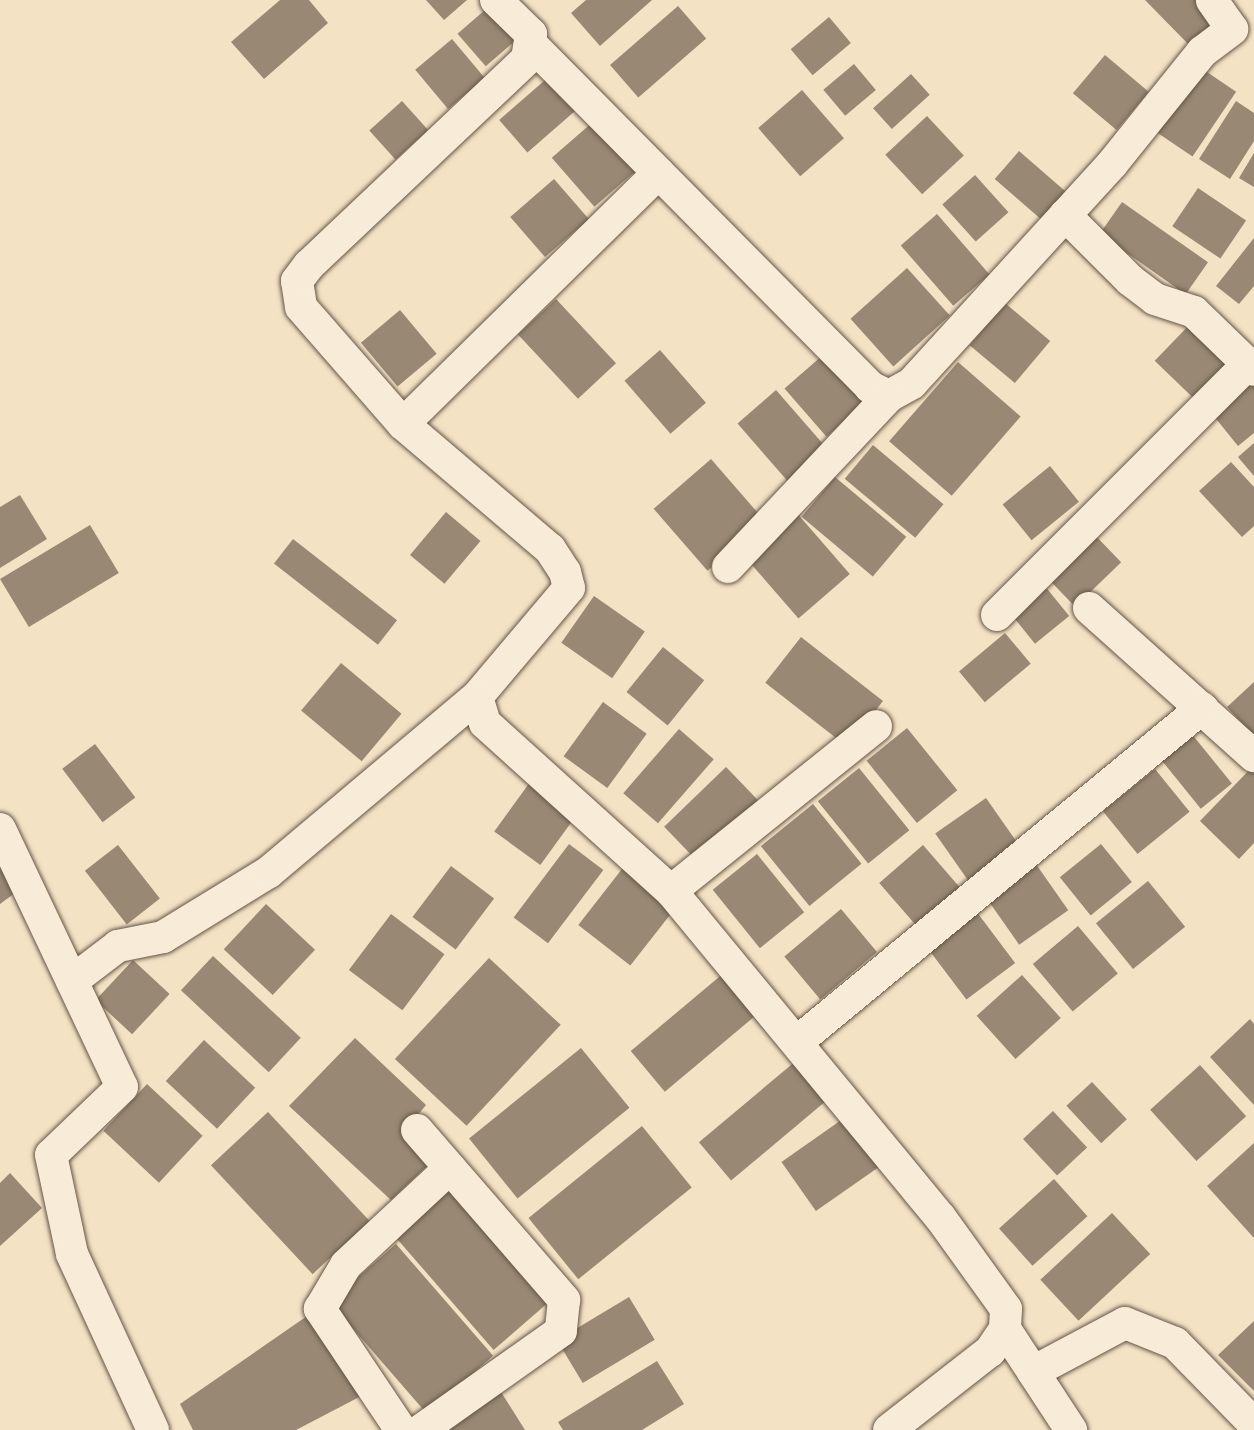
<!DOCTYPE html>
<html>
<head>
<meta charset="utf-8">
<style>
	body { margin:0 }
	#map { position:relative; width:1254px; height:1430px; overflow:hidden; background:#f4e2c5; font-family:"IM FELL Double Pica",serif }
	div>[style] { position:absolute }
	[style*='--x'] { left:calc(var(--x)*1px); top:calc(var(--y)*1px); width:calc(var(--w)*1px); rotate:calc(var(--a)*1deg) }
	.building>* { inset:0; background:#988874; transform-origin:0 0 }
	.roads { filter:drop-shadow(0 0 2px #645546) drop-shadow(0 0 2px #645546) }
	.street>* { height:32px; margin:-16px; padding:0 16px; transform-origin:16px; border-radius:16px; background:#f8ecd9 }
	span { translate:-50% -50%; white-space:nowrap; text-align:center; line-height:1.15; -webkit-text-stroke:7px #f8ecd9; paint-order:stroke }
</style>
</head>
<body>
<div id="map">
	<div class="building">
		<i style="clip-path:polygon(280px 0,309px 0,328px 23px,264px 79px,231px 42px)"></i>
		<i style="clip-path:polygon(426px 0,467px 0,444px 20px)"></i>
		<i style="clip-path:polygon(586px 0,652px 0,600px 46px,571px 13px)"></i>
		<i style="clip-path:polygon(1145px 0,1199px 0,1221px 22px,1193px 49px)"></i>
		<i style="left:493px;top:3px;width:43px;height:47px;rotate:49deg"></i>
		<i style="left:678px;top:6px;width:43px;height:90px;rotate:49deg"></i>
		<i style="left:829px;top:17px;width:34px;height:50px;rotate:50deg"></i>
		<i style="left:452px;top:39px;width:51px;height:48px;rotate:50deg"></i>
		<i style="left:1105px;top:55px;width:57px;height:50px;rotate:40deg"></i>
		<i style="left:854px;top:64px;width:34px;height:40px;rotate:50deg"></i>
		<i style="left:1198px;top:66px;width:46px;height:78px;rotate:34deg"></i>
		<i style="left:552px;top:74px;width:43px;height:70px;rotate:49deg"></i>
		<i style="left:911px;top:74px;width:28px;height:51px;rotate:48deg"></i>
		<i style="left:802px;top:90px;width:64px;height:58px;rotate:49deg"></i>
		<i style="left:402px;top:101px;width:39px;height:44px;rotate:48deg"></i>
		<i style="clip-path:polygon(1236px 101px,1254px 113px,1254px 141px,1230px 179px,1199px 159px)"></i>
		<i style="left:927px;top:116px;width:54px;height:57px;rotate:47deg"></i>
		<i style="left:594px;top:121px;width:65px;height:56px;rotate:49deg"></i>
		<i style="left:1019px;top:151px;width:69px;height:37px;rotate:41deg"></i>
		<i style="clip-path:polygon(1254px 153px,1254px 187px,1239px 178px)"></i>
		<i style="left:975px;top:175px;width:50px;height:44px;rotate:48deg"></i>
		<i style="left:554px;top:179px;width:53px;height:58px;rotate:49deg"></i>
		<i style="left:1198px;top:188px;width:58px;height:46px;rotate:34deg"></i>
		<i style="left:1122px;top:202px;width:105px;height:39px;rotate:35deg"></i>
		<i style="left:937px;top:214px;width:80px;height:48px;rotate:49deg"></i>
		<i style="clip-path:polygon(1254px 238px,1254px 286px,1239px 304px,1216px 286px)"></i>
		<i style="left:907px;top:268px;width:64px;height:76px;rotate:48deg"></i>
		<i style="left:556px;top:299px;width:88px;height:52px;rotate:47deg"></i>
		<i style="left:1005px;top:303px;width:59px;height:55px;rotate:40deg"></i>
		<i style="left:400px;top:310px;width:57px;height:51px;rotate:50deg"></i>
		<i style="left:1195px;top:319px;width:62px;height:58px;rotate:44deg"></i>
		<i style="left:660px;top:350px;width:70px;height:47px;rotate:49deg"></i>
		<i style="left:823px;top:355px;width:64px;height:51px;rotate:49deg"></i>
		<i style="left:958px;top:362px;width:83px;height:105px;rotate:41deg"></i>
		<i style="clip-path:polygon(1254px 381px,1254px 433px,1238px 446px,1213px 415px)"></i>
		<i style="left:776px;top:390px;width:79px;height:51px;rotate:49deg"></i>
		<i style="clip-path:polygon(1254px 443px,1254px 476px,1238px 457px)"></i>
		<i style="left:873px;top:445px;width:92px;height:44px;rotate:40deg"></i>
		<i style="left:711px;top:459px;width:82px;height:76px;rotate:49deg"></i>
		<i style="clip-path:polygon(1231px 462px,1254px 487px,1254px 526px,1242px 537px,1199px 491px)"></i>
		<i style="left:1050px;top:466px;width:46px;height:61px;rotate:51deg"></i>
		<i style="left:835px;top:477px;width:93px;height:52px;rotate:40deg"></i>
		<i style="clip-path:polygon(20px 495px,47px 539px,0 568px,0 507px)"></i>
		<i style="left:446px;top:512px;width:45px;height:56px;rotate:40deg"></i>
		<i style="left:796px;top:512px;width:82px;height:68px;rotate:49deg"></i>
		<i style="left:90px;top:525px;width:56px;height:105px;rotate:59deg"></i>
		<i style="left:1092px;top:532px;width:42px;height:64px;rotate:46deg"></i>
		<i style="left:293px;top:539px;width:132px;height:31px;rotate:38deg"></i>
		<i style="left:1044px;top:585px;width:40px;height:44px;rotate:51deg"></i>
		<i style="left:594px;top:596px;width:62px;height:57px;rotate:35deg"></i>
		<i style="left:1005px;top:633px;width:40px;height:60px;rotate:50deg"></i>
		<i style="left:801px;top:637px;width:104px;height:58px;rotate:38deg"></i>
		<i style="left:663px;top:647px;width:53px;height:58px;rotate:39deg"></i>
		<i style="left:341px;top:663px;width:79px;height:62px;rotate:40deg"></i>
		<i style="clip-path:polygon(1254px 682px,1254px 736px,1227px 707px)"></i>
		<i style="left:603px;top:702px;width:54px;height:67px;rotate:36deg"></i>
		<i style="left:907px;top:728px;width:80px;height:52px;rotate:51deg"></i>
		<i style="left:679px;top:729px;width:46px;height:85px;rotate:41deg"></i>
		<i style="left:1191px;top:733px;width:65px;height:40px;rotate:51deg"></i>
		<i style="left:95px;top:744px;width:67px;height:41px;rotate:53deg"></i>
		<i style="clip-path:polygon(1254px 765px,1254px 843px,1239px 859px,1200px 821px)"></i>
		<i style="left:726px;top:767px;width:50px;height:86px;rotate:46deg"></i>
		<i style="left:859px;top:768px;width:80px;height:53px;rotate:51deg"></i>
		<i style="left:1155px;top:769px;width:55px;height:67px;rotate:51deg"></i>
		<i style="left:533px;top:778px;width:57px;height:66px;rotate:36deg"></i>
		<i style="left:986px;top:798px;width:58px;height:62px;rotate:55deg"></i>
		<i style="left:813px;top:804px;width:77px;height:67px;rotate:51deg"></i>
		<i style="left:569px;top:844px;width:43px;height:92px;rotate:37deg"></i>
		<i style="left:1101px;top:844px;width:49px;height:53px;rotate:51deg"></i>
		<i style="left:118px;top:845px;width:68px;height:42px;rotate:52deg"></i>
		<i style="left:923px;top:845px;width:57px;height:58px;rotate:49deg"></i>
		<i style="left:757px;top:854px;width:75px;height:57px;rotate:51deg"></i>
		<i style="left:1031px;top:857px;width:65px;height:60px;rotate:55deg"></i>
		<i style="clip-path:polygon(0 863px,19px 890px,0 904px)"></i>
		<i style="left:451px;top:866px;width:54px;height:64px;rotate:37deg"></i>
		<i style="left:622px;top:869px;width:66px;height:71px;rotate:38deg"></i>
		<i style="left:1148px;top:881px;width:59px;height:67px;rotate:51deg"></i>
		<i style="left:266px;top:904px;width:67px;height:62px;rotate:43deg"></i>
		<i style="left:973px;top:907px;width:70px;height:61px;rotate:53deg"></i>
		<i style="left:841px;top:909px;width:56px;height:74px;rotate:50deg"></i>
		<i style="left:391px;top:914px;width:67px;height:70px;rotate:37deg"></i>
		<i style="left:1078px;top:926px;width:62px;height:59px;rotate:50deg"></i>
		<i style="left:213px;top:956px;width:120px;height:47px;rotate:43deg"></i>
		<i style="left:489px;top:958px;width:98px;height:138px;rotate:43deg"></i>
		<i style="left:133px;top:960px;width:50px;height:55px;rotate:43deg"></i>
		<i style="left:725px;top:972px;width:53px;height:123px;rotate:50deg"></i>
		<i style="left:1022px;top:975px;width:58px;height:61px;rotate:48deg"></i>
		<i style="clip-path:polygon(1250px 1019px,1254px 1024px,1254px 1105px,1210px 1057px)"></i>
		<i style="clip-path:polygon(355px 1038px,426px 1105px,404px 1132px,430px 1163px,391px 1200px,289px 1106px)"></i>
		<i style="left:204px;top:1040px;width:70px;height:56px;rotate:43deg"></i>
		<i style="left:581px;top:1048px;width:77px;height:144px;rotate:51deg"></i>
		<i style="left:797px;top:1060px;width:50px;height:128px;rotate:50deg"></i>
		<i style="left:1200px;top:1065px;width:69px;height:67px;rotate:48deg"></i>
		<i style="left:1092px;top:1082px;width:51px;height:35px;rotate:47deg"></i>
		<i style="left:147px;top:1084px;width:76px;height:64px;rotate:43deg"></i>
		<i style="left:1053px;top:1111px;width:50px;height:41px;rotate:47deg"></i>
		<i style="left:268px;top:1112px;width:149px;height:78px;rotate:47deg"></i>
		<i style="left:847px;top:1116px;width:60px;height:80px;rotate:55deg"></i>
		<i style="left:642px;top:1126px;width:79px;height:146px;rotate:51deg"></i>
		<i style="clip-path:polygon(1254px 1143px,1254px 1238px,1207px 1186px)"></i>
		<i style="clip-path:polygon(10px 1173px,42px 1208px,0 1246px,0 1183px)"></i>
		<i style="left:451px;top:1179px;width:157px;height:80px;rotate:49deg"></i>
		<i style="left:1054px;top:1179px;width:50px;height:74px;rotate:48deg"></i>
		<i style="left:1112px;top:1213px;width:56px;height:98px;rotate:47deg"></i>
		<i style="left:396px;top:1244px;width:148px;height:88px;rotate:49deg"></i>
		<i style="left:629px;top:1297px;width:50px;height:84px;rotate:59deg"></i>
		<i style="clip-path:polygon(310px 1314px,365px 1394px,296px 1430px,193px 1430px,180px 1404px)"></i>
		<i style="clip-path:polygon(1254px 1321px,1254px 1391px,1218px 1355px)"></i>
		<i style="clip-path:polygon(657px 1361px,684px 1404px,642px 1430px,563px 1430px,558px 1422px)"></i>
		<i style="clip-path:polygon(501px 1392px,525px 1430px,440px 1430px)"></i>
	</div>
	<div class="roads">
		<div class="street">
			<i style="--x:496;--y:0;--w:49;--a:44.2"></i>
			<i style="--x:531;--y:34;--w:25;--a:99"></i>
			<i style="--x:527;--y:59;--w:300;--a:136.6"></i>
			<i style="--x:309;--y:265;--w:20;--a:127"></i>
			<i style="--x:297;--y:281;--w:26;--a:81"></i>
			<i style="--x:301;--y:307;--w:155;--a:48.9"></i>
			<i style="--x:403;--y:424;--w:193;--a:40.4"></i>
			<i style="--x:550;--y:549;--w:27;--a:57"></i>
			<i style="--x:565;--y:572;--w:16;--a:76"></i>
			<i style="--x:569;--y:588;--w:143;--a:130.2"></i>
			<i style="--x:477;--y:697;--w:27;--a:73"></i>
			<i style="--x:485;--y:723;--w:251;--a:42.1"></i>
			<i style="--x:671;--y:891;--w:423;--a:50.5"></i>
			<i style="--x:940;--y:1217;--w:113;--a:54.3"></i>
			<i style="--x:1006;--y:1309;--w:20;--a:93"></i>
			<i style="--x:1005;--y:1329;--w:27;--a:124"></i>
			<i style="--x:990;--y:1351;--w:128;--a:142"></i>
			<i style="--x:531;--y:44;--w:482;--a:45.3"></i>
			<i style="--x:870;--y:387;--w:21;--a:25"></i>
			<i style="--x:889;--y:396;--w:26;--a:-29"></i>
			<i style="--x:912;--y:383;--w:297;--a:-47.6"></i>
			<i style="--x:1112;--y:164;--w:144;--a:-51.2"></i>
			<i style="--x:1202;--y:52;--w:38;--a:-37"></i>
			<i style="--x:1232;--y:29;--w:35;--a:-125"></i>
			<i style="--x:1065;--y:215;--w:92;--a:45"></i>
			<i style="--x:1130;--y:280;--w:31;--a:37"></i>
			<i style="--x:1155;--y:299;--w:41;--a:18.4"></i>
			<i style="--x:1194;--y:312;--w:83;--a:44"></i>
			<i style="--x:403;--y:424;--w:358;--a:-44.5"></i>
			<i style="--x:728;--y:567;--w:235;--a:-46.7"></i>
			<i style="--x:1089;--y:608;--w:222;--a:41.9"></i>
			<i style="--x:997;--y:615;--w:355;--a:-45"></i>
			<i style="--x:0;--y:829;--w:285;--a:64.7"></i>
			<i style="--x:122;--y:1087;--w:98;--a:136.2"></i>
			<i style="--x:51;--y:1155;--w:101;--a:78"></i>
			<i style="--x:72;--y:1254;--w:194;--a:65.3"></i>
			<i style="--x:671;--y:891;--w:263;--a:-38.8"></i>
			<i style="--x:72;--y:981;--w:58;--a:-37.3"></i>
			<i style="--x:118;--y:946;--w:46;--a:-11.3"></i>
			<i style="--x:163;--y:937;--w:124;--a:-31.5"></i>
			<i style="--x:269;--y:872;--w:272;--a:-40.1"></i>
			<i style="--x:797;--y:1042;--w:525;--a:-39.51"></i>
			<i style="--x:417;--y:1130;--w:225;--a:49.1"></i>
			<i style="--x:564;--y:1300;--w:31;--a:96"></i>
			<i style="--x:561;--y:1331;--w:171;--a:144.7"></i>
			<i style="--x:1005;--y:1329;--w:121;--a:56.8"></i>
			<i style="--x:1033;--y:1372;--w:104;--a:-28"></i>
			<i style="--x:1125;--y:1323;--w:54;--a:21.8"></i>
			<i style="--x:1175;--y:1343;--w:113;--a:45.7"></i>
			<i style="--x:401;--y:1430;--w:146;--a:-123.8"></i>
			<i style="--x:320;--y:1309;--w:51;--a:-59.4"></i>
			<i style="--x:346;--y:1265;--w:142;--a:-43"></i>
		</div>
	</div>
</div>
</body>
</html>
